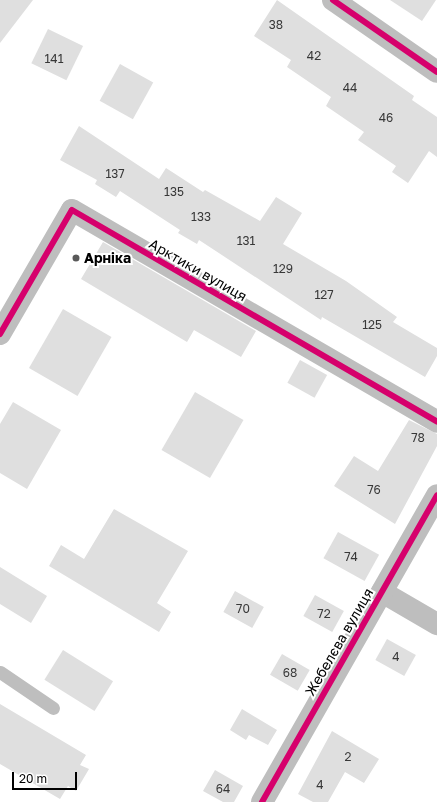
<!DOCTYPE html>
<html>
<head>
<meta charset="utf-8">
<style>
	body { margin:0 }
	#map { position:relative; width:437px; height:802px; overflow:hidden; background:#fff; font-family:"Golos Text",sans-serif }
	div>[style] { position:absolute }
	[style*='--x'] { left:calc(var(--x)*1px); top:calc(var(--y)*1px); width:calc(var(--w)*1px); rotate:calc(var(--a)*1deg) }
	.building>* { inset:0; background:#dfdfdf; transform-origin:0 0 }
	.lane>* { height:13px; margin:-6.5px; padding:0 6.5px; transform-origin:6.5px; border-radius:6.5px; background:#bebebe }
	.street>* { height:22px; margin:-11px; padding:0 11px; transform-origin:11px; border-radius:11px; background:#bebebe }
	.cycleway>* { height:6px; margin:-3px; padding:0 3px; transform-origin:3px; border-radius:3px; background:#d6006c }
	.dots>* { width:11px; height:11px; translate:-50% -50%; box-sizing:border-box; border:2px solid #fff; border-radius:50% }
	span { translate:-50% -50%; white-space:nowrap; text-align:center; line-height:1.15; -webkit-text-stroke:4px #fff; paint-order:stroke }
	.number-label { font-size:12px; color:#383838 }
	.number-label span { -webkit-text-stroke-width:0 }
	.poi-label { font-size:14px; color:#000; font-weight:700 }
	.left { translate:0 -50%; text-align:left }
	.street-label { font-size:14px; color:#000 }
	.scale { position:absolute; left:12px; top:772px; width:65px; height:18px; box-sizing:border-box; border:2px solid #000; border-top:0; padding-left:5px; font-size:12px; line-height:14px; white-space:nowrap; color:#000; -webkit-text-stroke:3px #fff; paint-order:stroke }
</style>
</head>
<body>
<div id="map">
	<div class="building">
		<i style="clip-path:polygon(0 0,33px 0,0 43px)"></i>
		<i style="clip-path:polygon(277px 0,414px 96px,412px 100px,437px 117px,437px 157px,429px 151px,408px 183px,392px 172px,396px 166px,358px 140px,364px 132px,326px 106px,331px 97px,287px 67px,291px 60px,254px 36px)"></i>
		<i style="clip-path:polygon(390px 0,436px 0,422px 21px)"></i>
		<i style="left:48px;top:29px;width:39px;height:38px;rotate:26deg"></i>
		<i style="left:120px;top:64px;width:38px;height:42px;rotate:29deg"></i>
		<i style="clip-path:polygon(79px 126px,159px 179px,166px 168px,203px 192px,205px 190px,260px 221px,276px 197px,302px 213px,283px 244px,346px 281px,397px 317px,393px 322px,437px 348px,437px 356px,425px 377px,322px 317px,321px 320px,199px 240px,197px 244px,178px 233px,180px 230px,120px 191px,116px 197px,95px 184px,97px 180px,60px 160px)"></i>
		<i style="clip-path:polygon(103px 242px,256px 331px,241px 357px,194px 330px,187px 342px,81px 279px)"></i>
		<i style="left:63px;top:309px;width:56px;height:68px;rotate:30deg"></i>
		<i style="left:300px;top:360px;width:31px;height:26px;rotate:29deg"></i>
		<i style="left:195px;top:392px;width:56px;height:67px;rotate:30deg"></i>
		<i style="clip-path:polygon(13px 402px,61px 430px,27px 489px,0 473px,0 424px)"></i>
		<i style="clip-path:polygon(409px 420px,437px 434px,437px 446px,395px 524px,334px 486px,354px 456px,378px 471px)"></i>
		<i style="clip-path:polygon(114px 509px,188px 551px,157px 603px,171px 612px,159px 632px,49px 566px,61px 545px,84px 559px)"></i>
		<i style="left:338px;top:532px;width:47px;height:30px;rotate:29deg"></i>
		<i style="clip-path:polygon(0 567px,47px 596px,31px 623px,0 604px)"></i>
		<i style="left:235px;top:591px;width:33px;height:24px;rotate:29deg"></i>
		<i style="left:315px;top:595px;width:33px;height:24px;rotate:29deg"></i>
		<i style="left:387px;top:639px;width:33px;height:24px;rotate:29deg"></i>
		<i style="left:63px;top:650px;width:59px;height:35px;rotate:32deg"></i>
		<i style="left:282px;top:654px;width:32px;height:24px;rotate:30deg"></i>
		<i style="clip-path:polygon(0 704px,86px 755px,80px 765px,89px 769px,76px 791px,68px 786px,60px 799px,0 764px)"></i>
		<i style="clip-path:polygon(242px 709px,277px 730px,268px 745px,249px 735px,246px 740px,230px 730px)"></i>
		<i style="clip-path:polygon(332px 731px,379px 759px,364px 783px,345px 772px,328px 802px,313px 802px,298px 794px)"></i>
		<i style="clip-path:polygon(215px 770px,243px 786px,234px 802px,223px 802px,203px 791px)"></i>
	</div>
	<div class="lane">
		<i style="--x:0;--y:672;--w:64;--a:34.2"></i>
	</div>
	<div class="street">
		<i style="--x:333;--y:0;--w:126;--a:34.7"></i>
		<i style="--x:0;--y:334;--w:143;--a:-59.9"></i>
		<i style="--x:72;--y:210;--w:422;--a:30.1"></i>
		<i style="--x:382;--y:592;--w:64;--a:30.2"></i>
		<i style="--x:262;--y:802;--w:353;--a:-60.3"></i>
	</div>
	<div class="cycleway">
		<i style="--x:333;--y:0;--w:126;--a:34.7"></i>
		<i style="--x:0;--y:334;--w:143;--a:-59.9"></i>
		<i style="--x:72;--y:210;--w:422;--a:30.1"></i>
		<i style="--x:262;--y:802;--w:353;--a:-60.3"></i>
	</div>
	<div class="dots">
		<i style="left:76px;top:258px;background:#595959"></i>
	</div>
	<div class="number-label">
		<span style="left:276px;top:25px">38</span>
		<span style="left:314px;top:56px">42</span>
		<span style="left:54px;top:59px">141</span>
		<span style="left:350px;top:88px">44</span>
		<span style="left:386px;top:118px">46</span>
		<span style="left:115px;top:174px">137</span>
		<span style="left:174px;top:192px">135</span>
		<span style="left:201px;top:217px">133</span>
		<span style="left:246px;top:241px">131</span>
		<span style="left:283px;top:269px">129</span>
		<span style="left:324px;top:295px">127</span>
		<span style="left:372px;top:325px">125</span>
		<span style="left:418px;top:438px">78</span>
		<span style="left:374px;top:490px">76</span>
		<span style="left:351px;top:557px">74</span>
		<span style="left:243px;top:609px">70</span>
		<span style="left:324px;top:614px">72</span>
		<span style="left:396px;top:657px">4</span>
		<span style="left:290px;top:673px">68</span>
		<span style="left:348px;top:757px">2</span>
		<span style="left:320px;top:785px">4</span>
		<span style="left:223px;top:789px">64</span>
	</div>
	<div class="poi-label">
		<span class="left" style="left:84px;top:258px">Арніка</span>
	</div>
	<div class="street-label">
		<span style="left:198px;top:270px;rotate:30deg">Арктики вулиця</span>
		<span style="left:339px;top:642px;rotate:-60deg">Жебелєва вулиця</span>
	</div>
	<div class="scale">20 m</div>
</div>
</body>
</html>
